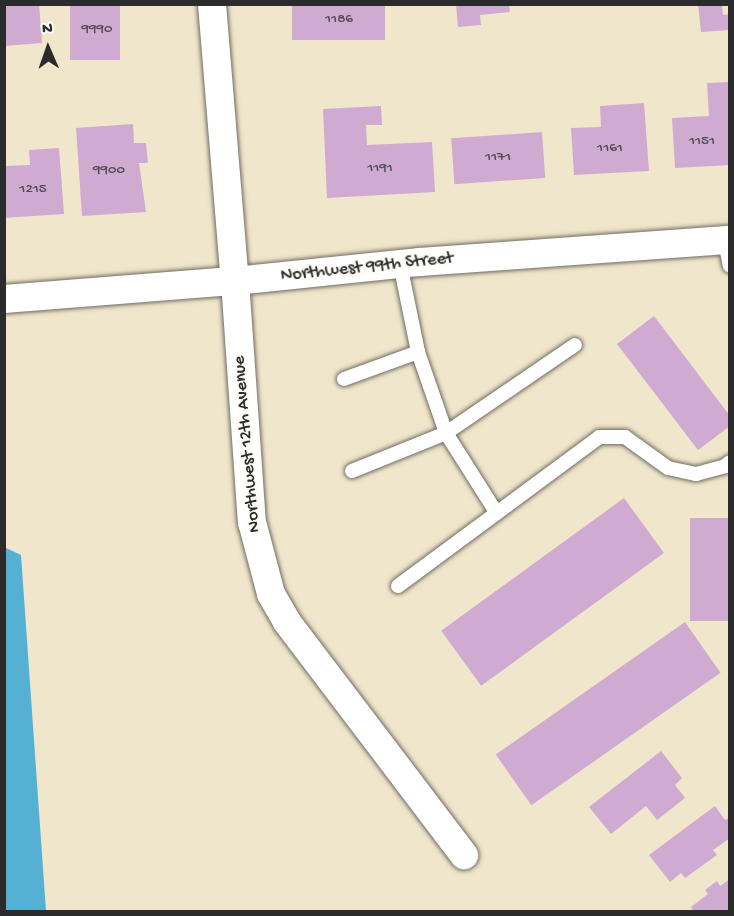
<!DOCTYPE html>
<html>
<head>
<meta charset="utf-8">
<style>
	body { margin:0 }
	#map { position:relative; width:734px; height:916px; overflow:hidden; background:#f0e6cb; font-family:"Gochi Hand",sans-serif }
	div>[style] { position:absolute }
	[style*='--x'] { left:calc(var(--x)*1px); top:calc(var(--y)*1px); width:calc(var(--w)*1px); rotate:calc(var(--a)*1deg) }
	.water>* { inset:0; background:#56b0d3 }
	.building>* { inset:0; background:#cfabd2; transform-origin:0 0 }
	.roads { filter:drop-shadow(0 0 2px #706c63) drop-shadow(0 0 2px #706c63) }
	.service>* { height:14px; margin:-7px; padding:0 7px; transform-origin:7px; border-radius:7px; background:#fff }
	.minor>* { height:28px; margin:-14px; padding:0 14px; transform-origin:14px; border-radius:14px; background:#fff }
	span { translate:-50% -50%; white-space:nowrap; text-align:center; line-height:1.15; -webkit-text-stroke:4.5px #fdfcf7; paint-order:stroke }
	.number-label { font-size:15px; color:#544b55 }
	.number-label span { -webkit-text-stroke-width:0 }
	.street-label { font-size:18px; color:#2b2b2b }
	.frame { position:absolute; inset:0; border:6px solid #2b2b2b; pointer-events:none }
	.north { position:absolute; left:18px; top:18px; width:60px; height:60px; -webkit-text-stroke:4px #fdfcf7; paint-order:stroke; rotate:358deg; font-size:16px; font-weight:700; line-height:24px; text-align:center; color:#2b2b2b }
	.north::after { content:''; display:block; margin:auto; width:21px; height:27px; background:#2b2b2b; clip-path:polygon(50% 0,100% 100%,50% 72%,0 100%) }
</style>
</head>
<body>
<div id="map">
	<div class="water">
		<i style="clip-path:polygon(4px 547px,21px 555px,46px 911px,5px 911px)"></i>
	</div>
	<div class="building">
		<i style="clip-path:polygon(4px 4px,39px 4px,42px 43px,4px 46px)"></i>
		<i style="left:70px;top:4px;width:50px;height:56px"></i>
		<i style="left:292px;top:4px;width:93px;height:36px"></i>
		<i style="clip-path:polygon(456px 4px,509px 4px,510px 12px,480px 15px,481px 25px,458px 27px)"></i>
		<i style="clip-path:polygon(698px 4px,722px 4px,723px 15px,730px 14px,730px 30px,701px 32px)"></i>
		<i style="clip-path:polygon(730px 82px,730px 165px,675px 168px,672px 118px,709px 116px,707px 83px)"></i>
		<i style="clip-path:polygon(644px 103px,649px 171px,574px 175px,571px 128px,601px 127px,600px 106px)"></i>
		<i style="clip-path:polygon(381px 106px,382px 125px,366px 125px,367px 145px,432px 142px,435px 192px,327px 198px,323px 109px)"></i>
		<i style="clip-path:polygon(133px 124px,134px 143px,146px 143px,148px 163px,139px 163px,146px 212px,82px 216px,76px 128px)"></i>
		<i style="left:542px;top:132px;width:46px;height:91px;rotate:86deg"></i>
		<i style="clip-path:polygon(59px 148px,64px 214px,4px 218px,4px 166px,30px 165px,29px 150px)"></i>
		<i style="clip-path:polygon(654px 316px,730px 416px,730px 426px,698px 450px,617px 344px)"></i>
		<i style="left:624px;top:498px;width:68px;height:226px;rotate:54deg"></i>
		<i style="left:730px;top:518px;width:103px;height:40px;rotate:90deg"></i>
		<i style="left:685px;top:622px;width:62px;height:231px;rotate:55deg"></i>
		<i style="clip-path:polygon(661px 751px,682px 778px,675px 785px,685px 798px,657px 820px,646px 806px,611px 834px,589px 807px)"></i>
		<i style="clip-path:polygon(715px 806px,725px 820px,730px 817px,730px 838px,713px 850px,717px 855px,685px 878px,681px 873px,670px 882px,649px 855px)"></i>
		<i style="clip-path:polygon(730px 879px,730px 912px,694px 912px,691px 907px,708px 894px,705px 890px,717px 881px,720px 886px)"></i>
	</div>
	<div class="roads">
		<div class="service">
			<i style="--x:725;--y:241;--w:25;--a:79"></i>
			<i style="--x:400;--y:264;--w:90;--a:78.4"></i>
			<i style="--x:418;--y:352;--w:86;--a:70.9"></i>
			<i style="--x:446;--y:433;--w:93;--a:57.7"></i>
			<i style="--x:344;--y:379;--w:79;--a:-20"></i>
			<i style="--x:352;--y:471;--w:101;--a:-22"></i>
			<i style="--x:446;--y:433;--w:156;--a:-34.3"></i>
			<i style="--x:398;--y:586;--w:250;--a:-36.5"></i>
			<i style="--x:599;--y:437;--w:26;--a:0"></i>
			<i style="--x:625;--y:437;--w:53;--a:35.8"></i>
			<i style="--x:668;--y:468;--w:29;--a:12"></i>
			<i style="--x:696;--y:474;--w:30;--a:-15"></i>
			<i style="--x:725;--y:466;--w:6;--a:-39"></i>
		</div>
		<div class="minor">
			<i style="--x:212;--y:4;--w:278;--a:85.3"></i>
			<i style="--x:235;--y:281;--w:242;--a:86"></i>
			<i style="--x:252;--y:522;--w:74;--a:75.2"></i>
			<i style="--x:271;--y:594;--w:32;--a:60"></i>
			<i style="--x:287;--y:622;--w:293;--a:52.8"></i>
			<i style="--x:4;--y:299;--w:232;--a:-4.5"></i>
			<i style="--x:235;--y:281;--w:186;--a:-5.9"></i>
			<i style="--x:420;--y:262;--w:311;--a:-4.1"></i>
		</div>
	</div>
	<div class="number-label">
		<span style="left:339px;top:20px">1186</span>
		<span style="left:97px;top:30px">9990</span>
		<span style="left:702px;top:142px">1151</span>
		<span style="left:610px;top:149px">1161</span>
		<span style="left:498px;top:158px">1171</span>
		<span style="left:380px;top:169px">1191</span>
		<span style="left:109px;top:171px">9900</span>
		<span style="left:33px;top:190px">1215</span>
	</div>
	<div class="street-label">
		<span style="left:367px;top:268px;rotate:-6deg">Northwest 99th Street</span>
		<span style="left:248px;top:444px;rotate:-95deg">Northwest 12th Avenue</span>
	</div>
	<div class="frame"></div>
	<div class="north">N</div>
</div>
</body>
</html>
